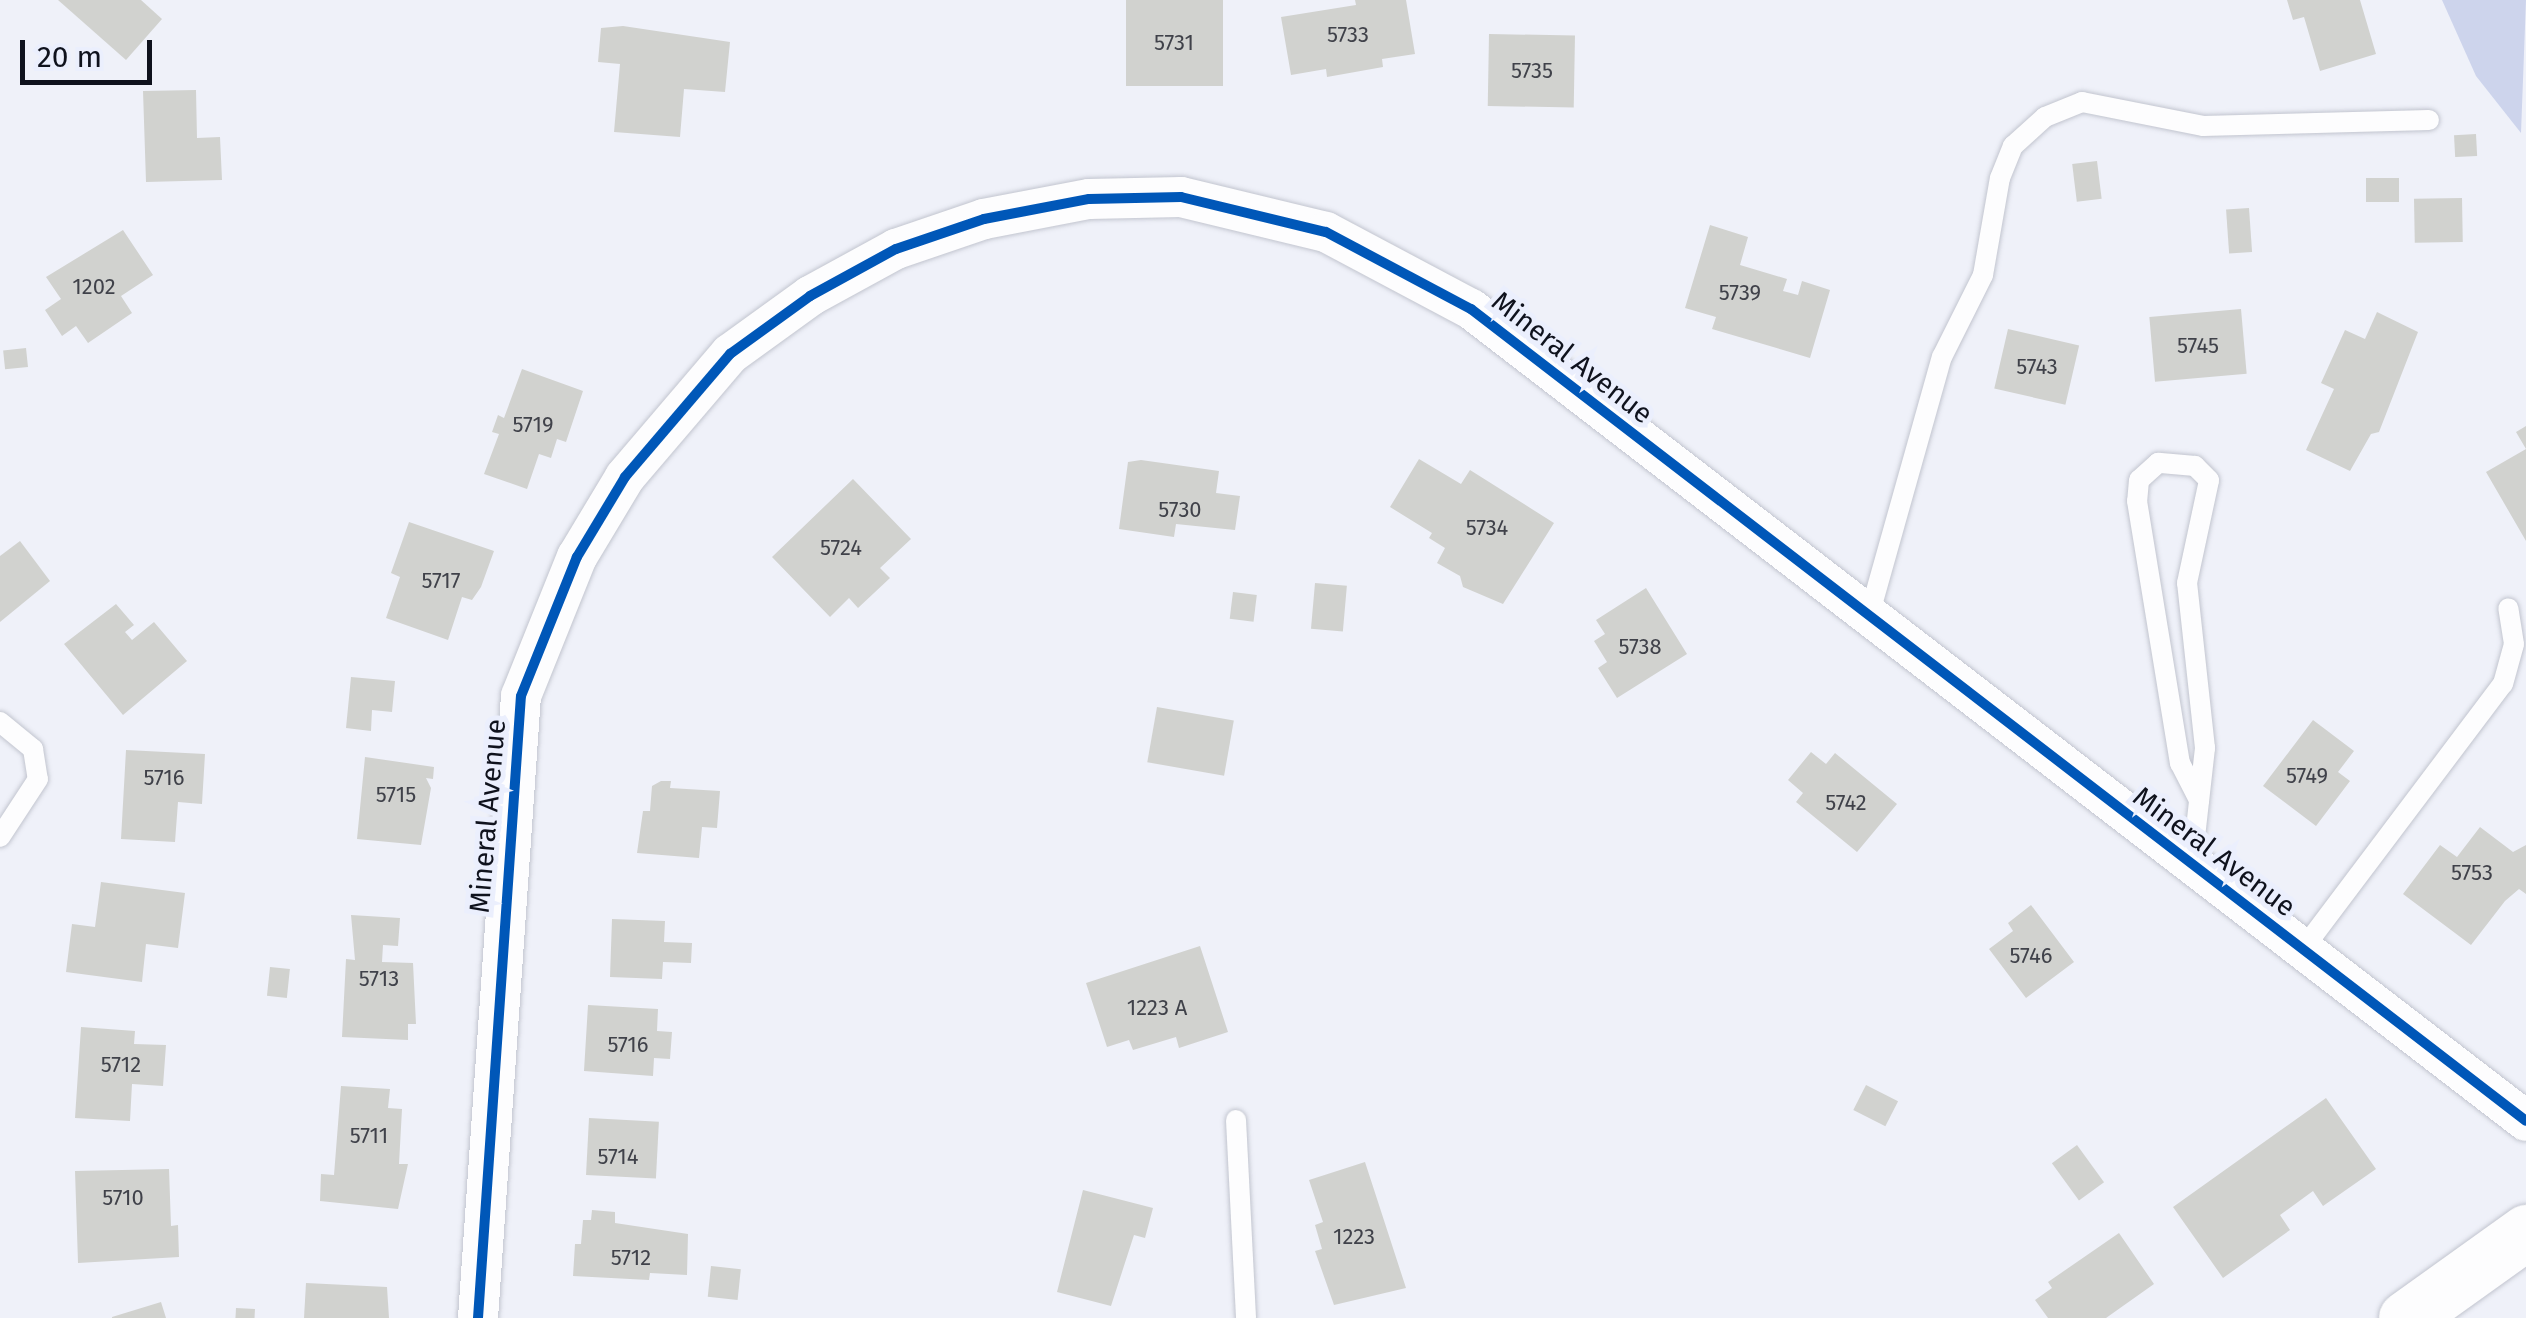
<!DOCTYPE html>
<html>
<head>
<meta charset="utf-8">
<style>
	body { margin:0 }
	#map { position:relative; width:2526px; height:1318px; overflow:hidden; background:#eff1f9; font-family:"Fira Sans",sans-serif }
	div>[style] { position:absolute }
	[style*='--x'] { left:calc(var(--x)*1px); top:calc(var(--y)*1px); width:calc(var(--w)*1px); rotate:calc(var(--a)*1deg) }
	.green>* { inset:0; background:#cdd4ec }
	.building>* { inset:0; background:#d1d2cf; transform-origin:0 0 }
	.roads { filter:drop-shadow(0 0 2px #c2c5cf) drop-shadow(0 0 2px #c2c5cf) }
	.lane>* { height:20px; margin:-10px; padding:0 10px; transform-origin:10px; border-radius:10px; background:#fdfdfe }
	.street>* { height:40px; margin:-20px; padding:0 20px; transform-origin:20px; border-radius:20px; background:#fdfdfe }
	.secondary>* { height:55px; margin:-27.5px; padding:0 27.5px; transform-origin:27.5px; border-radius:27.5px; background:#fdfdfe }
	.cycleway>* { height:10px; margin:-5px; padding:0 5px; transform-origin:5px; border-radius:5px; background:#0057b8 }
	span { translate:-50% -50%; white-space:nowrap; text-align:center; line-height:1.15; -webkit-text-stroke:10px #ebeffd; paint-order:stroke }
	.number-label { font-size:22px; color:#40424a }
	.number-label span { -webkit-text-stroke-width:0 }
	.street-label { font-size:28px; color:#0f121d }
	.scale { position:absolute; left:20px; top:40px; width:132px; height:45px; box-sizing:border-box; border:5px solid #0f121d; border-top:0; padding-left:12px; font-size:30px; line-height:35px; white-space:nowrap; color:#0f121d; -webkit-text-stroke:8px #ebeffd; paint-order:stroke }
</style>
</head>
<body>
<div id="map">
	<div class="green">
		<i style="clip-path:polygon(2442px 0,2526px 0,2521px 133px,2476px 76px)"></i>
	</div>
	<div class="building">
		<i style="clip-path:polygon(58px 0,141px 0,162px 19px,126px 60px)"></i>
		<i style="left:1126px;top:0;width:97px;height:86px"></i>
		<i style="clip-path:polygon(1355px 0,1406px 0,1415px 54px,1382px 59px,1383px 67px,1327px 77px,1326px 69px,1291px 75px,1281px 17px,1356px 5px)"></i>
		<i style="clip-path:polygon(2287px 0,2360px 0,2376px 54px,2320px 71px,2304px 17px,2293px 20px)"></i>
		<i style="clip-path:polygon(623px 26px,730px 42px,725px 92px,684px 89px,680px 137px,614px 132px,620px 64px,598px 62px,601px 28px)"></i>
		<i style="left:1489px;top:34px;width:86px;height:72px;rotate:1deg"></i>
		<i style="clip-path:polygon(196px 90px,197px 138px,220px 137px,222px 180px,146px 182px,143px 91px)"></i>
		<i style="left:2476px;top:134px;width:22px;height:22px;rotate:87deg"></i>
		<i style="left:2097px;top:161px;width:38px;height:25px;rotate:83deg"></i>
		<i style="left:2366px;top:178px;width:33px;height:24px"></i>
		<i style="left:2462px;top:198px;width:44px;height:48px;rotate:89deg"></i>
		<i style="left:2249px;top:208px;width:44px;height:23px;rotate:86deg"></i>
		<i style="clip-path:polygon(1710px 225px,1748px 237px,1740px 265px,1787px 279px,1783px 291px,1798px 295px,1802px 281px,1830px 290px,1810px 358px,1712px 329px,1716px 317px,1685px 308px)"></i>
		<i style="clip-path:polygon(123px 230px,153px 275px,121px 296px,132px 313px,88px 343px,76px 326px,62px 336px,45px 310px,61px 299px,46px 277px)"></i>
		<i style="left:2241px;top:309px;width:65px;height:92px;rotate:85deg"></i>
		<i style="clip-path:polygon(2377px 312px,2418px 332px,2379px 432px,2371px 434px,2350px 471px,2306px 450px,2334px 389px,2321px 383px,2345px 330px,2365px 339px)"></i>
		<i style="left:2008px;top:329px;width:73px;height:61px;rotate:13deg"></i>
		<i style="left:26px;top:348px;width:19px;height:23px;rotate:84deg"></i>
		<i style="clip-path:polygon(522px 369px,583px 391px,566px 442px,557px 439px,551px 458px,539px 454px,527px 489px,484px 474px,499px 434px,492px 432px,498px 415px,504px 418px)"></i>
		<i style="clip-path:polygon(2526px 426px,2526px 541px,2486px 472px,2526px 449px,2516px 432px)"></i>
		<i style="clip-path:polygon(1419px 459px,1461px 484px,1470px 470px,1554px 523px,1503px 604px,1463px 587px,1460px 576px,1437px 563px,1445px 548px,1429px 538px,1432px 533px,1390px 507px)"></i>
		<i style="clip-path:polygon(1141px 460px,1219px 471px,1216px 493px,1240px 496px,1235px 530px,1176px 524px,1174px 537px,1119px 529px,1128px 462px)"></i>
		<i style="clip-path:polygon(853px 479px,911px 539px,880px 568px,890px 578px,858px 608px,849px 598px,830px 617px,772px 557px)"></i>
		<i style="clip-path:polygon(409px 522px,494px 551px,481px 587px,472px 600px,462px 597px,448px 640px,386px 618px,400px 577px,391px 573px)"></i>
		<i style="clip-path:polygon(20px 541px,50px 581px,0 622px,0 556px)"></i>
		<i style="left:1315px;top:583px;width:32px;height:46px;rotate:5deg"></i>
		<i style="clip-path:polygon(1646px 588px,1687px 654px,1617px 698px,1598px 668px,1607px 662px,1594px 641px,1605px 634px,1596px 620px)"></i>
		<i style="left:1233px;top:592px;width:24px;height:27px;rotate:7deg"></i>
		<i style="clip-path:polygon(116px 604px,134px 625px,125px 632px,132px 640px,154px 622px,187px 661px,123px 715px,64px 644px)"></i>
		<i style="clip-path:polygon(351px 677px,395px 681px,392px 712px,372px 710px,371px 731px,346px 728px)"></i>
		<i style="left:1157px;top:707px;width:78px;height:56px;rotate:10deg"></i>
		<i style="clip-path:polygon(2313px 720px,2354px 751px,2338px 772px,2350px 781px,2316px 826px,2263px 786px)"></i>
		<i style="clip-path:polygon(126px 750px,205px 754px,202px 804px,178px 802px,175px 842px,121px 839px)"></i>
		<i style="clip-path:polygon(1811px 752px,1826px 764px,1835px 753px,1897px 804px,1857px 852px,1796px 802px,1803px 793px,1788px 780px)"></i>
		<i style="clip-path:polygon(365px 757px,434px 767px,433px 779px,426px 778px,431px 788px,421px 845px,357px 839px)"></i>
		<i style="clip-path:polygon(661px 781px,671px 781px,670px 788px,720px 791px,717px 828px,702px 827px,699px 858px,637px 853px,643px 811px,650px 811px,652px 786px)"></i>
		<i style="clip-path:polygon(2480px 827px,2513px 852px,2526px 845px,2526px 894px,2519px 889px,2505px 901px,2471px 945px,2403px 894px,2440px 845px,2457px 857px)"></i>
		<i style="clip-path:polygon(101px 882px,185px 893px,178px 948px,146px 944px,142px 982px,66px 972px,72px 924px,95px 927px)"></i>
		<i style="clip-path:polygon(2031px 905px,2074px 962px,2026px 998px,1989px 949px,2013px 931px,2008px 923px)"></i>
		<i style="clip-path:polygon(351px 915px,400px 918px,398px 946px,383px 945px,382px 962px,413px 963px,416px 1024px,408px 1024px,408px 1040px,342px 1037px,346px 959px,355px 960px)"></i>
		<i style="clip-path:polygon(612px 919px,665px 921px,664px 942px,692px 943px,691px 963px,663px 962px,662px 979px,610px 977px)"></i>
		<i style="clip-path:polygon(1200px 946px,1228px 1032px,1179px 1048px,1176px 1037px,1133px 1050px,1129px 1040px,1107px 1047px,1086px 983px)"></i>
		<i style="left:270px;top:967px;width:20px;height:29px;rotate:6deg"></i>
		<i style="clip-path:polygon(588px 1005px,658px 1009px,657px 1031px,672px 1032px,670px 1059px,654px 1058px,653px 1076px,584px 1071px)"></i>
		<i style="clip-path:polygon(81px 1027px,135px 1031px,134px 1044px,166px 1045px,163px 1086px,132px 1084px,130px 1121px,75px 1118px)"></i>
		<i style="left:1866px;top:1085px;width:36px;height:28px;rotate:27deg"></i>
		<i style="clip-path:polygon(341px 1086px,390px 1089px,388px 1108px,402px 1109px,399px 1164px,408px 1164px,398px 1209px,320px 1201px,321px 1174px,334px 1175px)"></i>
		<i style="clip-path:polygon(2326px 1098px,2376px 1169px,2323px 1206px,2313px 1191px,2280px 1215px,2290px 1230px,2223px 1278px,2173px 1207px)"></i>
		<i style="left:589px;top:1118px;width:70px;height:57px;rotate:3deg"></i>
		<i style="left:2077px;top:1145px;width:46px;height:31px;rotate:54deg"></i>
		<i style="clip-path:polygon(1365px 1162px,1406px 1288px,1334px 1305px,1315px 1251px,1322px 1249px,1315px 1225px,1323px 1222px,1309px 1180px)"></i>
		<i style="clip-path:polygon(169px 1169px,171px 1226px,178px 1225px,179px 1257px,78px 1263px,75px 1171px)"></i>
		<i style="clip-path:polygon(1083px 1190px,1153px 1208px,1145px 1238px,1134px 1235px,1111px 1306px,1057px 1292px)"></i>
		<i style="clip-path:polygon(592px 1210px,615px 1212px,615px 1223px,688px 1234px,687px 1275px,650px 1273px,649px 1280px,573px 1276px,575px 1244px,581px 1244px,583px 1220px,591px 1220px)"></i>
		<i style="clip-path:polygon(2119px 1233px,2154px 1284px,2106px 1318px,2048px 1318px,2035px 1300px,2052px 1288px,2048px 1282px)"></i>
		<i style="left:711px;top:1266px;width:30px;height:31px;rotate:6deg"></i>
		<i style="clip-path:polygon(306px 1283px,387px 1287px,389px 1318px,304px 1318px)"></i>
		<i style="clip-path:polygon(161px 1302px,166px 1318px,112px 1318px,112px 1317px)"></i>
		<i style="left:236px;top:1308px;width:19px;height:10px;rotate:3deg"></i>
	</div>
	<div class="roads">
		<div class="lane">
			<i style="--x:1869;--y:616;--w:269;--a:-74.3"></i>
			<i style="--x:1942;--y:357;--w:92;--a:-63.4"></i>
			<i style="--x:1983;--y:275;--w:98;--a:-80.1"></i>
			<i style="--x:2000;--y:178;--w:35;--a:-68"></i>
			<i style="--x:2013;--y:146;--w:43;--a:-42.2"></i>
			<i style="--x:2045;--y:117;--w:40;--a:-22"></i>
			<i style="--x:2082;--y:102;--w:123;--a:11.2"></i>
			<i style="--x:2203;--y:126;--w:226;--a:-1.5"></i>
			<i style="--x:0;--y:722;--w:43;--a:39.3"></i>
			<i style="--x:33;--y:749;--w:30;--a:81"></i>
			<i style="--x:38;--y:779;--w:69;--a:123.2"></i>
			<i style="--x:2192;--y:864;--w:117;--a:-83.6"></i>
			<i style="--x:2205;--y:748;--w:166;--a:-96.2"></i>
			<i style="--x:2187;--y:583;--w:105;--a:-77.9"></i>
			<i style="--x:2209;--y:480;--w:20;--a:-135"></i>
			<i style="--x:2195;--y:466;--w:37;--a:-175"></i>
			<i style="--x:2158;--y:463;--w:25;--a:138"></i>
			<i style="--x:2139;--y:480;--w:21;--a:95"></i>
			<i style="--x:2137;--y:501;--w:266;--a:80.7"></i>
			<i style="--x:2180;--y:763;--w:42;--a:62.8"></i>
			<i style="--x:2303;--y:949;--w:332;--a:-53"></i>
			<i style="--x:2503;--y:684;--w:41;--a:-74.6"></i>
			<i style="--x:2514;--y:644;--w:36;--a:-99"></i>
			<i style="--x:1236;--y:1120;--w:198;--a:87.1"></i>
		</div>
		<div class="street">
			<i style="--x:478;--y:1318;--w:623;--a:-86.05"></i>
			<i style="--x:521;--y:696;--w:150;--a:-68.1"></i>
			<i style="--x:577;--y:557;--w:93;--a:-59"></i>
			<i style="--x:625;--y:477;--w:162;--a:-49.5"></i>
			<i style="--x:730;--y:354;--w:99;--a:-35.9"></i>
			<i style="--x:810;--y:296;--w:98;--a:-28.7"></i>
			<i style="--x:896;--y:249;--w:93;--a:-18.8"></i>
			<i style="--x:984;--y:219;--w:107;--a:-10.8"></i>
			<i style="--x:1089;--y:199;--w:92;--a:-1.2"></i>
			<i style="--x:1181;--y:197;--w:149;--a:13.6"></i>
			<i style="--x:1326;--y:232;--w:164;--a:28"></i>
			<i style="--x:1471;--y:309;--w:1331;--a:37.58"></i>
		</div>
		<div class="secondary">
			<i style="--x:2406;--y:1318;--w:148;--a:-35.6"></i>
		</div>
	</div>
	<div class="cycleway">
		<i style="--x:478;--y:1318;--w:623;--a:-86.05"></i>
		<i style="--x:521;--y:696;--w:150;--a:-68.1"></i>
		<i style="--x:577;--y:557;--w:93;--a:-59"></i>
		<i style="--x:625;--y:477;--w:162;--a:-49.5"></i>
		<i style="--x:730;--y:354;--w:99;--a:-35.9"></i>
		<i style="--x:810;--y:296;--w:98;--a:-28.7"></i>
		<i style="--x:896;--y:249;--w:93;--a:-18.8"></i>
		<i style="--x:984;--y:219;--w:107;--a:-10.8"></i>
		<i style="--x:1089;--y:199;--w:92;--a:-1.2"></i>
		<i style="--x:1181;--y:197;--w:149;--a:13.6"></i>
		<i style="--x:1326;--y:232;--w:164;--a:28"></i>
		<i style="--x:1471;--y:309;--w:1331;--a:37.58"></i>
	</div>
	<div class="number-label">
		<span style="left:1348px;top:35px">5733</span>
		<span style="left:1174px;top:43px">5731</span>
		<span style="left:1532px;top:71px">5735</span>
		<span style="left:94px;top:287px">1202</span>
		<span style="left:1740px;top:293px">5739</span>
		<span style="left:2198px;top:346px">5745</span>
		<span style="left:2037px;top:367px">5743</span>
		<span style="left:533px;top:425px">5719</span>
		<span style="left:1180px;top:510px">5730</span>
		<span style="left:1487px;top:528px">5734</span>
		<span style="left:841px;top:548px">5724</span>
		<span style="left:441px;top:581px">5717</span>
		<span style="left:1640px;top:647px">5738</span>
		<span style="left:2307px;top:776px">5749</span>
		<span style="left:164px;top:778px">5716</span>
		<span style="left:396px;top:795px">5715</span>
		<span style="left:1846px;top:803px">5742</span>
		<span style="left:2472px;top:873px">5753</span>
		<span style="left:2031px;top:956px">5746</span>
		<span style="left:379px;top:979px">5713</span>
		<span style="left:1157px;top:1008px">1223 A</span>
		<span style="left:628px;top:1045px">5716</span>
		<span style="left:121px;top:1065px">5712</span>
		<span style="left:369px;top:1136px">5711</span>
		<span style="left:618px;top:1157px">5714</span>
		<span style="left:123px;top:1198px">5710</span>
		<span style="left:1354px;top:1237px">1223</span>
		<span style="left:631px;top:1258px">5712</span>
	</div>
	<div class="street-label">
		<span style="left:1572px;top:358px;rotate:38deg">Mineral Avenue</span>
		<span style="left:488px;top:816px;rotate:-85deg">Mineral Avenue</span>
		<span style="left:2214px;top:852px;rotate:37deg">Mineral Avenue</span>
	</div>
	<div class="scale">20 m</div>
</div>
</body>
</html>
